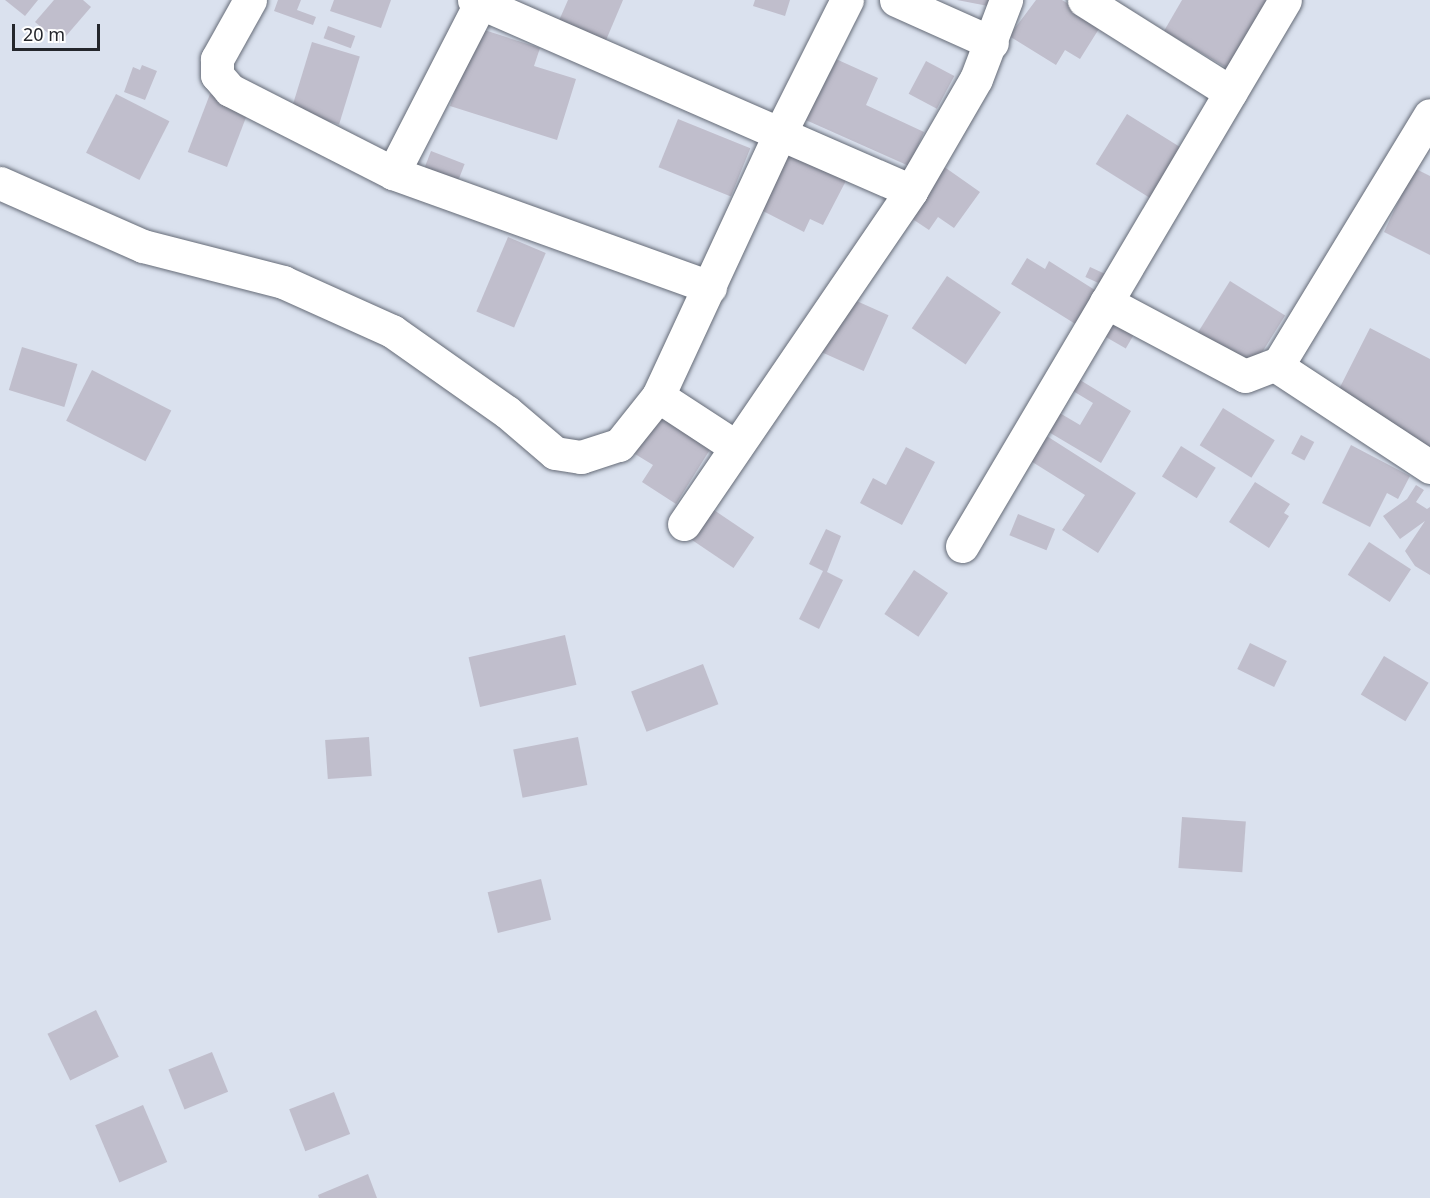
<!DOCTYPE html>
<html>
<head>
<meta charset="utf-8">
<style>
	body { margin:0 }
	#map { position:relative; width:1430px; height:1198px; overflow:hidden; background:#dae1ee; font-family:"Noto Sans",sans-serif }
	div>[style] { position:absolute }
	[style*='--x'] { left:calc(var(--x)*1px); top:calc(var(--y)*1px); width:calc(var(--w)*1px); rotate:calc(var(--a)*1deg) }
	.building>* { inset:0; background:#c0becc; transform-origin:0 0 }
	.roads { filter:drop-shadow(0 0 2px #656b77) drop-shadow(0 0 2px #656b77) }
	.minor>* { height:33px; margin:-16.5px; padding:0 16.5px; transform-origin:16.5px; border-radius:16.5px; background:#fff }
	span { translate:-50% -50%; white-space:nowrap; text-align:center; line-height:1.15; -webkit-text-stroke:5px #fff; paint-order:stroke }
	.scale { position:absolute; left:12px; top:24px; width:88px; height:27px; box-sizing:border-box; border:3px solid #24262c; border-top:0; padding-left:8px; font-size:18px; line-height:21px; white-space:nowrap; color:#24262c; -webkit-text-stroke:4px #fff; paint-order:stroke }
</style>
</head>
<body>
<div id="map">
	<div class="building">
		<i style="clip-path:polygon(5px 0,38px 0,25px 16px)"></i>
		<i style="clip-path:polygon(54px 0,83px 0,91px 7px,60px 43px,35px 22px)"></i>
		<i style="clip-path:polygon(278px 0,301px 0,297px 10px,316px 17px,313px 25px,274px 11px)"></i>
		<i style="clip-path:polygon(334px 0,391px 0,381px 28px,330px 11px)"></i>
		<i style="clip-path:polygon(568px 0,623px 0,601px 52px,554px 32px)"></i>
		<i style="clip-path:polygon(755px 0,790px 0,785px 16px,753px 6px)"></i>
		<i style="clip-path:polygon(957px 0,989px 0,988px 6px)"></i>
		<i style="clip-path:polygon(1036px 0,1062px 0,1102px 24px,1080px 59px,1065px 50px,1056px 65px,1009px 36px)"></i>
		<i style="clip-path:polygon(1182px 0,1273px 0,1232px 71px,1164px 31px)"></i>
		<i style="left:328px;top:26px;width:29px;height:13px;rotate:20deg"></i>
		<i style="clip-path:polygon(475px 27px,540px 48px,534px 66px,576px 79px,557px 140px,450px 106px)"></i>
		<i style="left:312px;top:42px;width:50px;height:71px;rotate:17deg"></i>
		<i style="clip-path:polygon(827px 55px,878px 78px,866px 105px,924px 132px,909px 166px,799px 117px)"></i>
		<i style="left:926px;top:61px;width:32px;height:37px;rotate:28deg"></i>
		<i style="clip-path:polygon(142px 65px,157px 71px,145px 100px,124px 92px,133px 67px,140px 70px)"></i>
		<i style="left:116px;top:94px;width:60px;height:66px;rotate:27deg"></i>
		<i style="left:210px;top:94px;width:42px;height:62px;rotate:21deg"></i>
		<i style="left:1127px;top:114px;width:71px;height:59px;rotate:32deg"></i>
		<i style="left:678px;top:119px;width:78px;height:52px;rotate:22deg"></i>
		<i style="clip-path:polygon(790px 142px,850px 173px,823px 225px,810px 219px,804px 232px,757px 208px)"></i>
		<i style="left:431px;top:151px;width:36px;height:19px;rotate:21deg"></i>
		<i style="clip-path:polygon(943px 166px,980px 192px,954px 228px,938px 217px,929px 230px,908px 216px)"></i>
		<i style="clip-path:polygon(1414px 168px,1430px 176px,1430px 255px,1384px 232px)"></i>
		<i style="left:508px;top:237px;width:41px;height:81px;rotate:23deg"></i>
		<i style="clip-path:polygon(1027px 258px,1045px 269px,1049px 261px,1098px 292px,1077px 325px,1011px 284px)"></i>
		<i style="left:1090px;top:267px;width:21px;height:11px;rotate:25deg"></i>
		<i style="left:947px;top:276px;width:65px;height:63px;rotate:34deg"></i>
		<i style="left:1230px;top:281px;width:65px;height:63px;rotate:32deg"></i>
		<i style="left:841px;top:294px;width:52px;height:61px;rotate:24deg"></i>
		<i style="left:1114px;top:321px;width:24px;height:18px;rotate:30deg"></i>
		<i style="clip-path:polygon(1370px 328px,1430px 359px,1430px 455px,1403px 441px,1408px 432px,1336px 395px)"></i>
		<i style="left:22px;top:347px;width:58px;height:45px;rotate:17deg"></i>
		<i style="left:92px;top:370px;width:89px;height:57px;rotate:27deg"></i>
		<i style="clip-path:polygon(1080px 380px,1131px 411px,1101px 463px,1047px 431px,1058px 412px,1080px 425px,1093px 403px,1073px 391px)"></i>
		<i style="clip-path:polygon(664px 407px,716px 440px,676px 504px,642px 482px,653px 465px,635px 454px)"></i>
		<i style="left:1223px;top:408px;width:61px;height:44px;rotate:32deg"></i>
		<i style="clip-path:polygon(1042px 433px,1136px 493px,1098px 553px,1062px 530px,1085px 495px,1026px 458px)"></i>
		<i style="left:1301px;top:435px;width:15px;height:21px;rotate:28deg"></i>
		<i style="clip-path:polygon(1351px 445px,1410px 476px,1398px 499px,1387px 493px,1370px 527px,1322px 503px)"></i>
		<i style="left:1181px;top:446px;width:41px;height:36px;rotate:32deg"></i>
		<i style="clip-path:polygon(906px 447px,935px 462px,902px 525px,860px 503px,873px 478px,886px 485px)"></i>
		<i style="clip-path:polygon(1255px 482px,1290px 504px,1284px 513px,1289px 516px,1269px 548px,1229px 522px)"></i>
		<i style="clip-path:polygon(1416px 485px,1424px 490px,1416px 502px,1427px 509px,1430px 507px,1430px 575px,1415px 566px,1405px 551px,1425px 521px,1400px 539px,1383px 516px,1407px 499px)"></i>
		<i style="left:702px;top:502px;width:63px;height:37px;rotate:34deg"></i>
		<i style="left:1018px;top:514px;width:40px;height:23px;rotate:22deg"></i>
		<i style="clip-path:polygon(826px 529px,841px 536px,827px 572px,843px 580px,819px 629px,799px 619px,823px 571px,809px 564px)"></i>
		<i style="left:1369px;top:542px;width:50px;height:39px;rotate:33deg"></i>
		<i style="left:914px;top:570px;width:41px;height:53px;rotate:34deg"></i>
		<i style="left:565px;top:635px;width:51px;height:99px;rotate:77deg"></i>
		<i style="left:1250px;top:643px;width:41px;height:29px;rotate:26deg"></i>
		<i style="left:1384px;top:656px;width:52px;height:45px;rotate:31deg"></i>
		<i style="left:703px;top:664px;width:43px;height:77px;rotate:69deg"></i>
		<i style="left:369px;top:737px;width:39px;height:44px;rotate:86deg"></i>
		<i style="left:578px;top:737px;width:49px;height:66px;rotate:79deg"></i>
		<i style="left:1182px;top:817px;width:64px;height:51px;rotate:4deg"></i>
		<i style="left:541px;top:879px;width:42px;height:55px;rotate:76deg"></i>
		<i style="left:96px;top:1010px;width:52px;height:54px;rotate:64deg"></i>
		<i style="left:212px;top:1052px;width:43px;height:47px;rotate:68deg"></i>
		<i style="left:334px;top:1092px;width:45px;height:48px;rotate:69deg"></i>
		<i style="left:143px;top:1105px;width:62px;height:52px;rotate:67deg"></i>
		<i style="clip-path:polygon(368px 1174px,377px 1198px,319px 1198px,318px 1195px)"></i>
	</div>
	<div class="roads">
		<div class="minor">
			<i style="--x:250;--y:0;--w:68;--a:119.2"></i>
			<i style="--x:217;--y:59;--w:16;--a:90"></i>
			<i style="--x:217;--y:75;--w:20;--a:49"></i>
			<i style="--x:230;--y:90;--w:183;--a:27"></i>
			<i style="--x:393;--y:173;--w:337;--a:19.8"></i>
			<i style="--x:474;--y:0;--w:477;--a:23.6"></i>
			<i style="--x:896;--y:0;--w:105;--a:24.1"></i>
			<i style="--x:1084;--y:0;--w:173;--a:32.2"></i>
			<i style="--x:393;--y:173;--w:195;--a:-62.8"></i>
			<i style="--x:0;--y:183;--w:156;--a:23.8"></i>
			<i style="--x:143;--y:246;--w:145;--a:14.4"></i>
			<i style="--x:283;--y:282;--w:120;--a:24.2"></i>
			<i style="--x:392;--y:331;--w:141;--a:35.2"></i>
			<i style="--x:507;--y:412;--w:63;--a:40.5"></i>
			<i style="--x:555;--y:453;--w:26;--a:9"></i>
			<i style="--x:581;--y:457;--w:40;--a:-18"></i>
			<i style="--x:619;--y:445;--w:63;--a:-51.5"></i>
			<i style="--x:658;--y:396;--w:290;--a:-65.1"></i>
			<i style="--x:780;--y:133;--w:149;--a:-63.3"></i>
			<i style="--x:1106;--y:302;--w:157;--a:28"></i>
			<i style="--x:1245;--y:376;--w:36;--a:-21"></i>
			<i style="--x:1279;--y:363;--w:290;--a:-58.7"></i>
			<i style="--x:1275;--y:365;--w:186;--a:33.3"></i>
			<i style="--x:658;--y:396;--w:93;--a:33.2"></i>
			<i style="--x:684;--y:524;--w:403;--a:-55.7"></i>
			<i style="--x:911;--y:191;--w:129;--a:-59.9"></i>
			<i style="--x:976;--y:79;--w:85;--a:-69.2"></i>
			<i style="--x:962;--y:546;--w:634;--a:-59.39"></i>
		</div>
	</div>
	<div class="scale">20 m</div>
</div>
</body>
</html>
